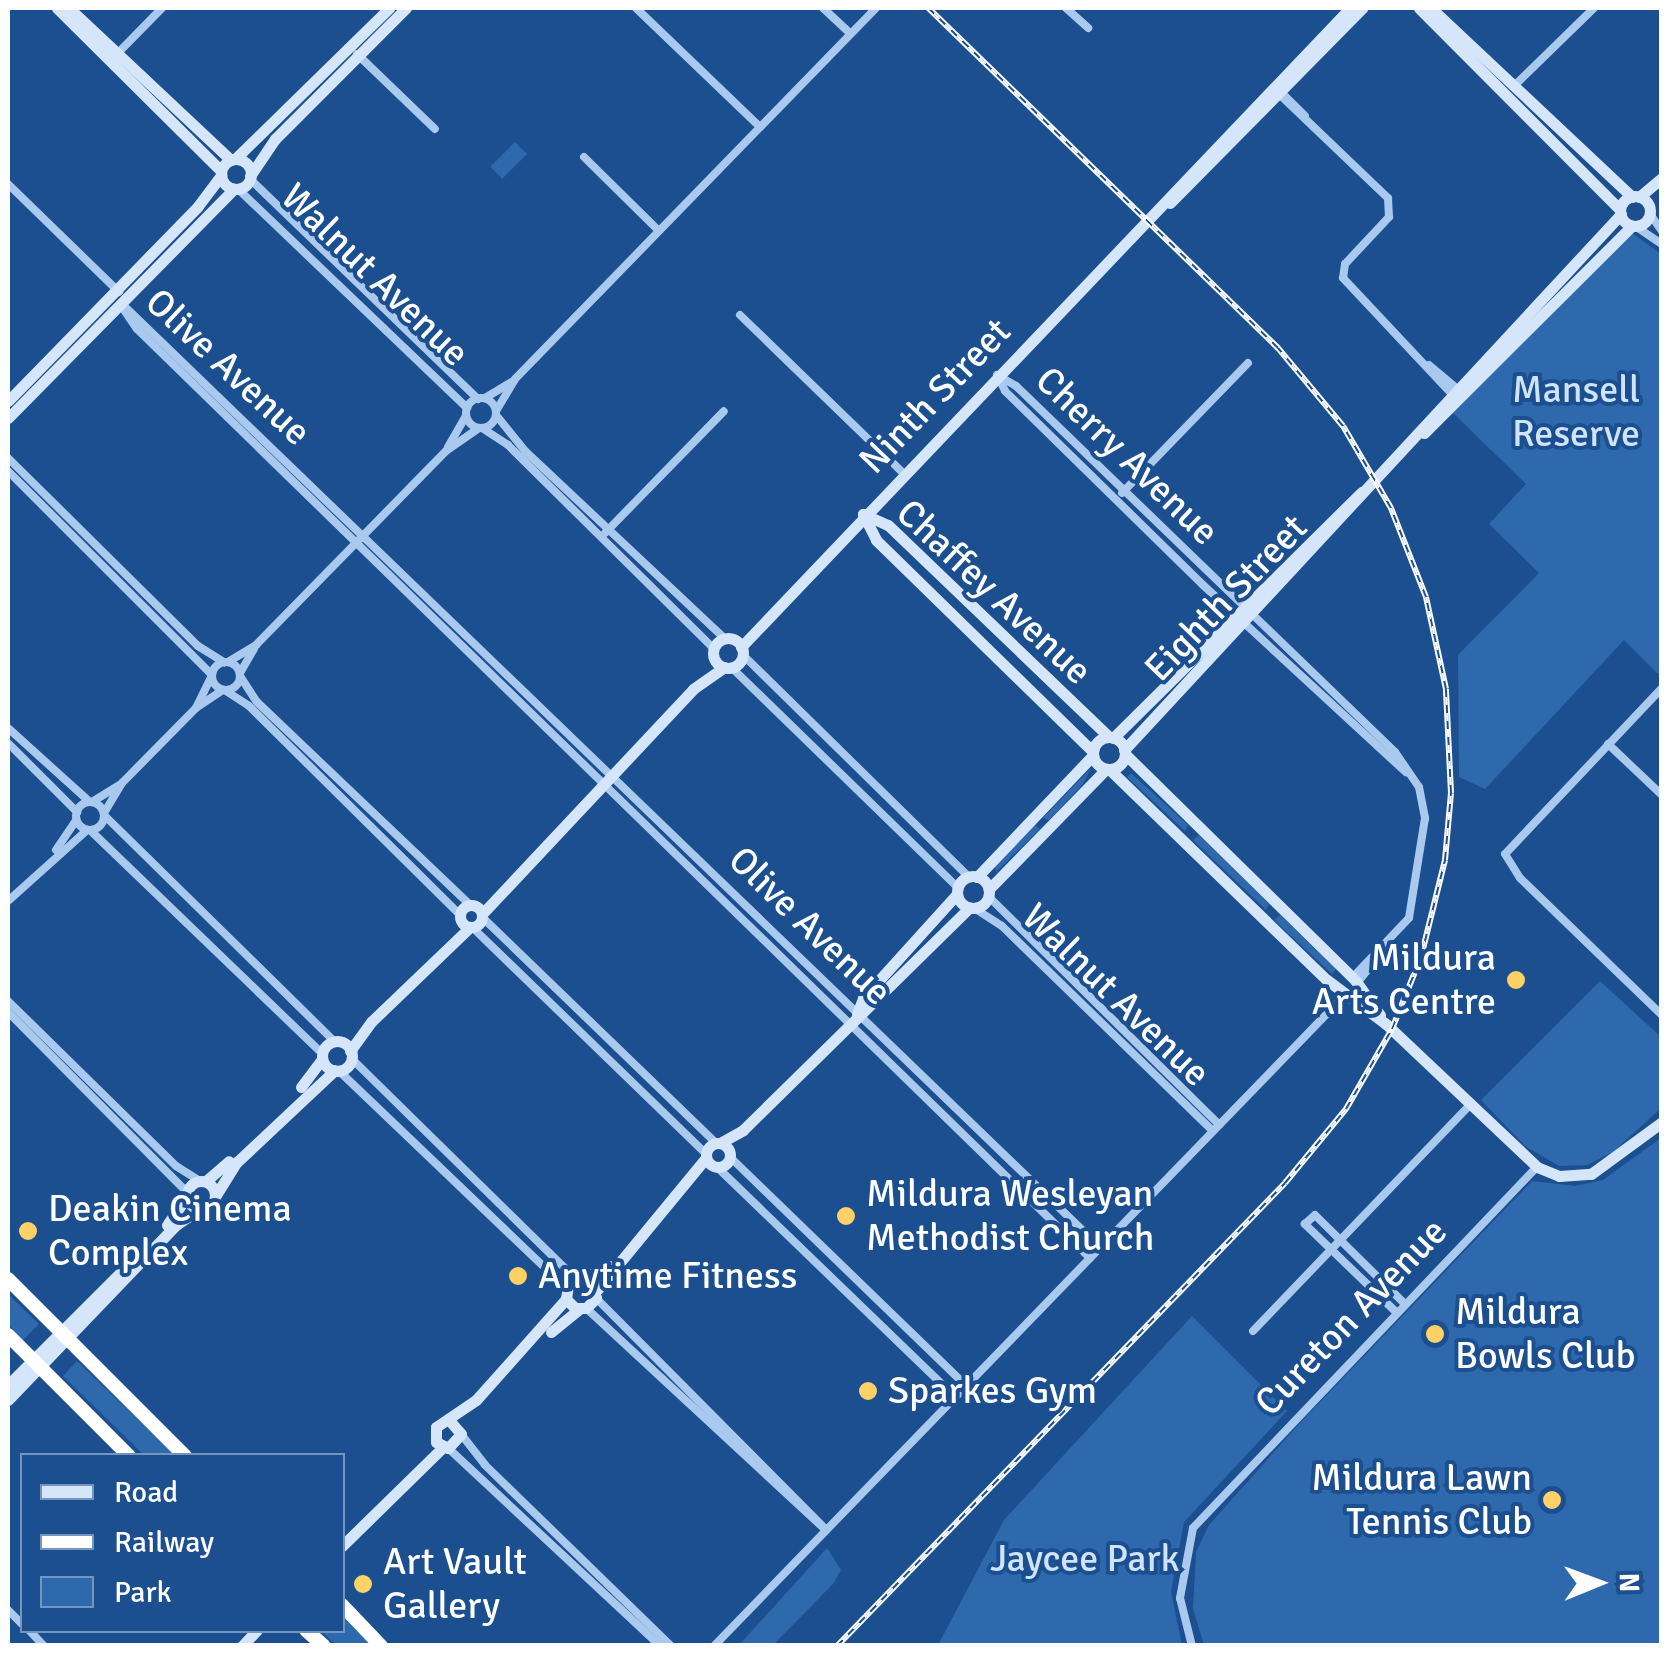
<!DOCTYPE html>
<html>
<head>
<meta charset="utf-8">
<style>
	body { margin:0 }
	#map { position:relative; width:1669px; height:1653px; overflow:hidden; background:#1b4f8f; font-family:Signika,sans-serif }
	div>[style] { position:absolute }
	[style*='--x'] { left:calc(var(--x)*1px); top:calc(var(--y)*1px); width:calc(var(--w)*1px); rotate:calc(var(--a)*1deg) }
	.green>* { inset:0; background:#2e69ad; transform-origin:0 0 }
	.street>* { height:8px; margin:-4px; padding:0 4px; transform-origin:4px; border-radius:4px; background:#a9c9ee }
	.street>.ring { margin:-4px; padding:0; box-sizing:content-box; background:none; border:8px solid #a9c9ee; border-radius:50% }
	.secondary>* { height:11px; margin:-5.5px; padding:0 5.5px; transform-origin:5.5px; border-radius:5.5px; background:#d6e6fa }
	.secondary>.ring { margin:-5.5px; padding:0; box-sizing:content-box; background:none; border:11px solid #d6e6fa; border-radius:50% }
	.highway>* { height:14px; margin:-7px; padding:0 7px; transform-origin:7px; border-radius:7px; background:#fff }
	.rail>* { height:6px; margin-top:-3px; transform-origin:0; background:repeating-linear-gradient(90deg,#1b4f8f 0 8px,#fff 0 16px); box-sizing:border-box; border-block:2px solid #fff }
	.dots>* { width:28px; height:28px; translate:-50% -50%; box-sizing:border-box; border:5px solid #1b4f8f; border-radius:50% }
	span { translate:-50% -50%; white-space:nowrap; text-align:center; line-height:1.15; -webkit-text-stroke:8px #1b4f8f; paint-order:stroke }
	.street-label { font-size:38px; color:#fff }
	.park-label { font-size:38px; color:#cfe3fa }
	.poi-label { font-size:38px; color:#fff }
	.right { translate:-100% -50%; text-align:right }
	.left { translate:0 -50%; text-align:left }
	.frame { position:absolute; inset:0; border:10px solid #fff; pointer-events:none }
	.legend { position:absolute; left:20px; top:1453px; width:325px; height:180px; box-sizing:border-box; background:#1b4f8f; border:2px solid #7695bc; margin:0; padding:12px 18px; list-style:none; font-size:30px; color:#fff }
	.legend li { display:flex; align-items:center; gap:20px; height:50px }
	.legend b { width:50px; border:2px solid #7695bc }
	.north { position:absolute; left:1549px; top:1533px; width:100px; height:100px; -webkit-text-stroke:8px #1b4f8f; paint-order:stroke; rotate:89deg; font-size:28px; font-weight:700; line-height:40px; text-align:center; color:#fff }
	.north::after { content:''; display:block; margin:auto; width:35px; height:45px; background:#fff; clip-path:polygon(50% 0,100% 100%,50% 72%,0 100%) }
</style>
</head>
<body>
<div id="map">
	<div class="green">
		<i style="left:515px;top:142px;width:17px;height:35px;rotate:45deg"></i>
		<i style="clip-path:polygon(1632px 233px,1661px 254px,1661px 670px,1658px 674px,1624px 640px,1485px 789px,1459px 777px,1458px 655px,1539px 573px,1489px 524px,1526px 484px,1453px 413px)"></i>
		<i style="clip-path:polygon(1091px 768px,1083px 784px,1049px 820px,1043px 818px)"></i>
		<i style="clip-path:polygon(1131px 773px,1188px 825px,1185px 831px,1127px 777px)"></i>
		<i style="clip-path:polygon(1035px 825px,1040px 829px,996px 872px,995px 866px)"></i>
		<i style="clip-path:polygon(1199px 835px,1269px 904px,1266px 910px,1193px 840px)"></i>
		<i style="clip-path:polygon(1280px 915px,1336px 969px,1332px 974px,1274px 920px)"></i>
		<i style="clip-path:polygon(1600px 981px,1661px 1037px,1661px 1108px,1613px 1152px,1587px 1165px,1559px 1166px,1525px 1146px,1481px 1100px)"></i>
		<i style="clip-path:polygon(1661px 1138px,1661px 1645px,1204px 1645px,1193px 1609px,1196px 1552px,1209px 1525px,1298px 1425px,1532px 1181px,1575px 1186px,1603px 1180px)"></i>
		<i style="clip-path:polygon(8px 1294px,39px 1324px,23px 1340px,8px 1324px)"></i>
		<i style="clip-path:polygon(1192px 1316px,1287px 1411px,1184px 1522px,1171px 1592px,1182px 1645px,938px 1645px,1004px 1520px)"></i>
		<i style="clip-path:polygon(77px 1361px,175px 1455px,144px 1455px,63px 1376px)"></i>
		<i style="clip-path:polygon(827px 1548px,841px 1570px,833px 1584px,773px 1645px,739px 1645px)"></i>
		<i style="clip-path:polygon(343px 1616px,373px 1645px,336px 1645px,321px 1631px,342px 1630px)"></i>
	</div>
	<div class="street">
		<i style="--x:636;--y:8;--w:172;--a:43.8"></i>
		<i style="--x:823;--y:8;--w:37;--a:43"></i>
		<i style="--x:1066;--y:8;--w:30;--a:42"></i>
		<i style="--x:357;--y:54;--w:108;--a:43.9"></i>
		<i style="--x:116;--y:55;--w:66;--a:-45.6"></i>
		<i style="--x:1513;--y:87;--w:113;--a:-44.3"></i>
		<i style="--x:1276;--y:91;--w:155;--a:43.7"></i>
		<i style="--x:1388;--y:198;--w:19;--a:87"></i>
		<i style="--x:1389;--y:217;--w:64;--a:133.1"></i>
		<i style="--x:1345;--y:264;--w:14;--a:98"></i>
		<i style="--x:1343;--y:278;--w:158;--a:46.8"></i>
		<i style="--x:1283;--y:94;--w:31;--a:45"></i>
		<i style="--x:584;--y:157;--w:105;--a:44.6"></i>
		<i style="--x:250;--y:179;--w:317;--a:44"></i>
		<i style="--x:8;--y:184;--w:155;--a:44.2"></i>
		<i style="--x:238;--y:189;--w:317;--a:43.7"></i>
		<i style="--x:1650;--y:214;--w:21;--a:55"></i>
		<i style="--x:1635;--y:226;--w:32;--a:34"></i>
		<i style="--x:120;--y:304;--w:30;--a:56"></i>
		<i style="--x:137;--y:329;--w:1331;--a:44.27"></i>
		<i style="--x:123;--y:305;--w:1357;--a:43.96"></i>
		<i style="--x:740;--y:315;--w:227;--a:44.1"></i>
		<i style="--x:1429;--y:365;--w:35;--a:40"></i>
		<i style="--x:997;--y:375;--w:22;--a:30"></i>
		<i style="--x:1016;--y:386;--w:527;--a:44"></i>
		<i style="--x:1395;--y:752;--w:42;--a:55.6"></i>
		<i style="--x:1419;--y:787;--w:32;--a:79"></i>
		<i style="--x:1425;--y:818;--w:101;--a:99.1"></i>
		<i style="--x:1409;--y:918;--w:83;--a:133.5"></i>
		<i style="--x:997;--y:375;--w:18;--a:63"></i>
		<i style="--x:1005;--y:391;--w:277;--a:44.4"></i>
		<i style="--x:1203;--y:585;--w:276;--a:42.7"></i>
		<i style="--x:485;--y:398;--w:31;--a:-31"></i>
		<i class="ring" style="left:466px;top:398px;width:22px;height:22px"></i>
		<i style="--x:496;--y:411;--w:37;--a:-59"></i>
		<i style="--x:515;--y:379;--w:518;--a:-45.78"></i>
		<i style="--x:496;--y:415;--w:46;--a:51.1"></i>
		<i style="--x:525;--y:451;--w:273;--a:43.2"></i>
		<i style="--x:482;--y:428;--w:31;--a:33"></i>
		<i style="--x:508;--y:445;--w:289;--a:44.7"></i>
		<i style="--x:448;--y:447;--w:36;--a:-60"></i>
		<i style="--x:8;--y:458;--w:267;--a:44.7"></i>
		<i style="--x:198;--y:646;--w:31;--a:32"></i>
		<i style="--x:8;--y:471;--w:287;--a:45"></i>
		<i style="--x:1122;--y:493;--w:181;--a:-45.9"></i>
		<i style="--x:605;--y:533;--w:170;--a:-45.7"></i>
		<i style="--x:742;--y:654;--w:318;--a:44.5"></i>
		<i class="ring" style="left:212px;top:662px;width:20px;height:20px"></i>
		<i style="--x:228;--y:662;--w:33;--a:-31"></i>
		<i style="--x:256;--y:645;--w:272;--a:-45.6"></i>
		<i style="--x:446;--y:451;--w:40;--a:-34.9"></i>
		<i style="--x:731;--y:667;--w:317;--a:44.2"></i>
		<i style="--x:240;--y:673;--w:28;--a:-60"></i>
		<i style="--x:240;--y:676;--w:31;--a:57"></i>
		<i style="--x:257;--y:702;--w:294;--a:43.6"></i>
		<i style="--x:1662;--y:688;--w:228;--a:133.4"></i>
		<i style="--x:1505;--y:854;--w:28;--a:58"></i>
		<i style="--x:1520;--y:878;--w:197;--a:44"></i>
		<i style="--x:226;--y:691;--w:27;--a:33"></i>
		<i style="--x:249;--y:706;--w:297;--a:44.7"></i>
		<i style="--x:196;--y:708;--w:34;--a:-64"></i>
		<i style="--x:8;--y:728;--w:110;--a:42.1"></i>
		<i style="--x:8;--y:743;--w:98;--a:45"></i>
		<i style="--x:1608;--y:744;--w:74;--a:43.4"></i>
		<i class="ring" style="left:76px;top:802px;width:20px;height:20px"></i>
		<i style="--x:92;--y:802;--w:32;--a:-32"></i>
		<i style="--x:104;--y:813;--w:35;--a:-59"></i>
		<i style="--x:122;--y:783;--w:105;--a:-45.4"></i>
		<i style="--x:196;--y:708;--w:32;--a:-34"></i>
		<i style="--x:105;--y:816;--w:321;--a:44.5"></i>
		<i style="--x:91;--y:831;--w:320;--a:43.9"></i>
		<i style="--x:56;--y:850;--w:36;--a:-56"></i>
		<i style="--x:989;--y:897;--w:324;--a:44.7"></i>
		<i style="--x:8;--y:901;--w:106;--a:-41.9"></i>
		<i style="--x:974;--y:908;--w:33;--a:33"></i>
		<i style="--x:1002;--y:926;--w:294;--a:44.2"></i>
		<i style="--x:482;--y:917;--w:325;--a:44"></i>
		<i style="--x:472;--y:927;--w:326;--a:44.1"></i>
		<i style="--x:1357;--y:983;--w:28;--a:-51"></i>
		<i style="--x:8;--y:1001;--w:235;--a:44.5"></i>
		<i style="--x:176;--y:1166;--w:28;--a:32"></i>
		<i style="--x:8;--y:1012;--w:255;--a:45.2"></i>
		<i style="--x:351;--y:1058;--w:314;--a:44.5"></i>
		<i style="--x:338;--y:1070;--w:315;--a:43.7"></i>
		<i style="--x:730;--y:1157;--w:329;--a:44.1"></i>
		<i style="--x:718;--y:1168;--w:330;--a:44"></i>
		<i style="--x:596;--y:1298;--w:325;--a:45.2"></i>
		<i style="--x:586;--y:1308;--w:327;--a:42.8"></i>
		<i style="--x:1396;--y:1312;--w:127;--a:-136"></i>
		<i style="--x:1305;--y:1224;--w:13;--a:-42"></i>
		<i style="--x:1315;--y:1215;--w:127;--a:44.7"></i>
		<i style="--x:1253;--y:1331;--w:315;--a:-46.2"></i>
		<i style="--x:461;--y:1434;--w:39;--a:52"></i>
		<i style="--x:485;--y:1465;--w:260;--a:44.2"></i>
		<i style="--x:448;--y:1448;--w:290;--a:43"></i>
		<i style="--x:8;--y:1610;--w:20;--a:45"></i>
		<i style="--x:29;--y:1630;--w:22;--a:47"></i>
		<i style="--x:714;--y:1646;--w:907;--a:-45.89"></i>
		<i style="--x:1192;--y:1646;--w:49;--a:-104"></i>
		<i style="--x:1180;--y:1598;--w:71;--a:-79.5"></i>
		<i style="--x:1193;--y:1528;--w:499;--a:-46.4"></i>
	</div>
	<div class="secondary">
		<i style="--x:57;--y:8;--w:231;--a:44.8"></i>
		<i style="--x:69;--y:8;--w:222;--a:43.2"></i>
		<i style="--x:1419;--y:8;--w:285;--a:45.1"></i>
		<i style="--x:1431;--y:8;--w:276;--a:43.2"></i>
		<i style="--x:235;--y:159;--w:216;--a:-44.4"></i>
		<i class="ring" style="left:221px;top:159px;width:19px;height:19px"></i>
		<i style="--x:250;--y:176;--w:45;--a:-56"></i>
		<i style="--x:275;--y:139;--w:185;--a:-45"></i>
		<i class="ring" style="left:1620px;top:196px;width:19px;height:19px"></i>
		<i style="--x:1639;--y:197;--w:30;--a:-40"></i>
		<i style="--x:1170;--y:203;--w:274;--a:-45.4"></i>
		<i style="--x:8;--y:401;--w:272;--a:-45.7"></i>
		<i style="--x:198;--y:206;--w:39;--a:-53"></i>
		<i style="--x:8;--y:418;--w:322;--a:-45.4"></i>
		<i style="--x:1424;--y:433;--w:293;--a:-44.9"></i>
		<i style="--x:863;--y:514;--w:27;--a:24"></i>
		<i style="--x:888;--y:525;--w:306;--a:43.8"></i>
		<i style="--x:863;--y:514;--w:29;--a:63"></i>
		<i style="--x:876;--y:540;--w:303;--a:44.3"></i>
		<i class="ring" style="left:713px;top:638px;width:19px;height:19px"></i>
		<i style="--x:741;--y:647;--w:883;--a:-46.38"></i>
		<i class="ring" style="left:1093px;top:737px;width:21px;height:21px"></i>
		<i style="--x:1113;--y:738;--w:350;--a:-44.7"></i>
		<i style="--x:1124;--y:750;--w:731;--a:-47.16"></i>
		<i style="--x:1125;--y:754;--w:322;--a:44.5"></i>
		<i style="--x:1355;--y:980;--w:43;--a:54.5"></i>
		<i style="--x:1109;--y:769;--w:303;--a:44.1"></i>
		<i style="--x:1327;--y:980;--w:74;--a:36.7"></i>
		<i style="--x:1386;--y:1024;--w:208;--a:43.4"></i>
		<i style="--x:1537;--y:1167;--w:24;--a:22"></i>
		<i style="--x:1559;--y:1176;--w:32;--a:-4"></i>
		<i style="--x:1591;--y:1174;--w:88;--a:-36.2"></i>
		<i class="ring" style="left:957px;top:876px;width:21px;height:21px"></i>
		<i style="--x:977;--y:877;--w:168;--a:-46.4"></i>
		<i style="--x:989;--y:889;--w:168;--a:-45.7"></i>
		<i class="ring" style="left:460px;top:905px;width:11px;height:11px"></i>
		<i style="--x:482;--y:914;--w:308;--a:-46.8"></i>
		<i style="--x:693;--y:689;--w:38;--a:-35"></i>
		<i style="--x:857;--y:1014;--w:17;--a:-69"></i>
		<i style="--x:863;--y:998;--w:140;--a:-47.9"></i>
		<i class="ring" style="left:322px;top:1041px;width:19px;height:19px"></i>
		<i style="--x:350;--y:1051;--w:37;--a:-54"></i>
		<i style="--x:372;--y:1021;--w:136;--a:-43.8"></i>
		<i style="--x:301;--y:1087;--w:35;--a:-53"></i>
		<i class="ring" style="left:706px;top:1143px;width:13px;height:13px"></i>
		<i style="--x:720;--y:1143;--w:26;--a:-29"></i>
		<i style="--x:743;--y:1130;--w:317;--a:-44.5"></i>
		<i style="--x:206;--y:1181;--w:30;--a:-41"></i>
		<i class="ring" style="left:187px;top:1181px;width:17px;height:17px"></i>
		<i style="--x:216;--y:1195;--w:39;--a:-58"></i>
		<i style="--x:237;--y:1162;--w:134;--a:-43.2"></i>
		<i style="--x:167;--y:1225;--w:35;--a:-55"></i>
		<i style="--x:586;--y:1278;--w:22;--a:63"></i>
		<i style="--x:596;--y:1298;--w:14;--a:135"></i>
		<i style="--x:586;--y:1308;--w:11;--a:180"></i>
		<i style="--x:575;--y:1308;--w:13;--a:-135"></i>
		<i style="--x:566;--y:1299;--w:15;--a:-82"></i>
		<i style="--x:568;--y:1284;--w:45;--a:-23.7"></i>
		<i style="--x:597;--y:1290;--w:171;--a:-50.5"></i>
		<i style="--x:551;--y:1332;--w:36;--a:-39"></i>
		<i style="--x:8;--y:1385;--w:157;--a:-45"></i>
		<i style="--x:8;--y:1400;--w:243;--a:-46.2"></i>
		<i style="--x:176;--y:1225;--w:29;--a:-34"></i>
		<i style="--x:449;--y:1420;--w:18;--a:49"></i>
		<i style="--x:461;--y:1434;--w:19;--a:133"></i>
		<i style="--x:448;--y:1448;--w:13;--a:-153"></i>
		<i style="--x:436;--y:1442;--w:15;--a:-90"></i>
		<i style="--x:436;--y:1427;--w:48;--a:-34"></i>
		<i style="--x:476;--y:1400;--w:135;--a:-48.3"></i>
		<i style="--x:342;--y:1546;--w:141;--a:-44.4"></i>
		<i style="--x:242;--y:1646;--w:22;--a:-47"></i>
	</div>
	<div class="highway">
		<i style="--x:8;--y:1279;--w:250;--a:45"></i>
		<i style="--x:8;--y:1335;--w:171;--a:45"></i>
		<i style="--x:342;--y:1605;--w:57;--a:46.4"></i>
		<i style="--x:306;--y:1630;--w:24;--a:42"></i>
	</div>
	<div class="rail">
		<i style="--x:837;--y:1646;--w:644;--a:-45.94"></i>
		<i style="--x:1285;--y:1183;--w:96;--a:-50.5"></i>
		<i style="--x:1346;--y:1109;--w:92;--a:-60.1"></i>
		<i style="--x:1392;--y:1029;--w:78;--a:-68.1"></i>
		<i style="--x:1421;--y:957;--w:100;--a:-76.1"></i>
		<i style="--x:1445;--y:860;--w:67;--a:-84.9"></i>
		<i style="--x:1451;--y:793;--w:104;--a:-92.8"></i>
		<i style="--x:1446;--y:689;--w:94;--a:-102.3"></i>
		<i style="--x:1426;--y:597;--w:96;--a:-111.5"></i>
		<i style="--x:1391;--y:508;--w:95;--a:-120.3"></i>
		<i style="--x:1343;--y:426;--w:102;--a:-129.8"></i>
		<i style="--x:1278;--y:348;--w:488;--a:-135.8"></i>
	</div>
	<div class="dots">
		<i style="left:1516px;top:980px;background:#ffd166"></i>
		<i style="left:846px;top:1216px;background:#ffd166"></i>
		<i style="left:28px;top:1231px;background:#ffd166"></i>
		<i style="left:518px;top:1276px;background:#ffd166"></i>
		<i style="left:1435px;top:1334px;background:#ffd166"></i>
		<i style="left:868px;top:1391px;background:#ffd166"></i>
		<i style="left:1552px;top:1500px;background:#ffd166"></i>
		<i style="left:363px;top:1584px;background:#ffd166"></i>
	</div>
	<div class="street-label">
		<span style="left:375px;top:275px;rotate:44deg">Walnut Avenue</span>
		<span style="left:228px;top:367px;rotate:43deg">Olive Avenue</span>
		<span style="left:935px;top:396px;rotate:-46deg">Ninth Street</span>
		<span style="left:1127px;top:456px;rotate:44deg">Cherry Avenue</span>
		<span style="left:994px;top:592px;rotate:43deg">Chaffey Avenue</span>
		<span style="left:1226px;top:598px;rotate:-46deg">Eighth Street</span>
		<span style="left:810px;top:926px;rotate:44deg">Olive Avenue</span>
		<span style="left:1116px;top:995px;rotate:44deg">Walnut Avenue</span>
		<span style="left:1351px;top:1317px;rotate:-46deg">Cureton Avenue</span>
	</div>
	<div class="park-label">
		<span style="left:1576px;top:412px">Mansell<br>Reserve</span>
		<span style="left:1085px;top:1559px">Jaycee Park</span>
	</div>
	<div class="poi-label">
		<span class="right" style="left:1496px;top:980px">Mildura<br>Arts Centre</span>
		<span class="left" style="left:866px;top:1216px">Mildura Wesleyan<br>Methodist Church</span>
		<span class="left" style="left:48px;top:1231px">Deakin Cinema<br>Complex</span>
		<span class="left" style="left:538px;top:1276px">Anytime Fitness</span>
		<span class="left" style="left:1455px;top:1334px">Mildura<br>Bowls Club</span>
		<span class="left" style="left:888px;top:1391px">Sparkes Gym</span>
		<span class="right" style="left:1532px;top:1500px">Mildura Lawn<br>Tennis Club</span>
		<span class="left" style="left:383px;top:1584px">Art Vault<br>Gallery</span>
	</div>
	<div class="frame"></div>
	<ul class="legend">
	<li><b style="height:12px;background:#d6e6fa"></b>Road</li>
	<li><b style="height:12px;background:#fff"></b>Railway</li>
	<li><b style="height:28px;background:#2e69ad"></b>Park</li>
	</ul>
	<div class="north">N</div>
</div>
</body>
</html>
